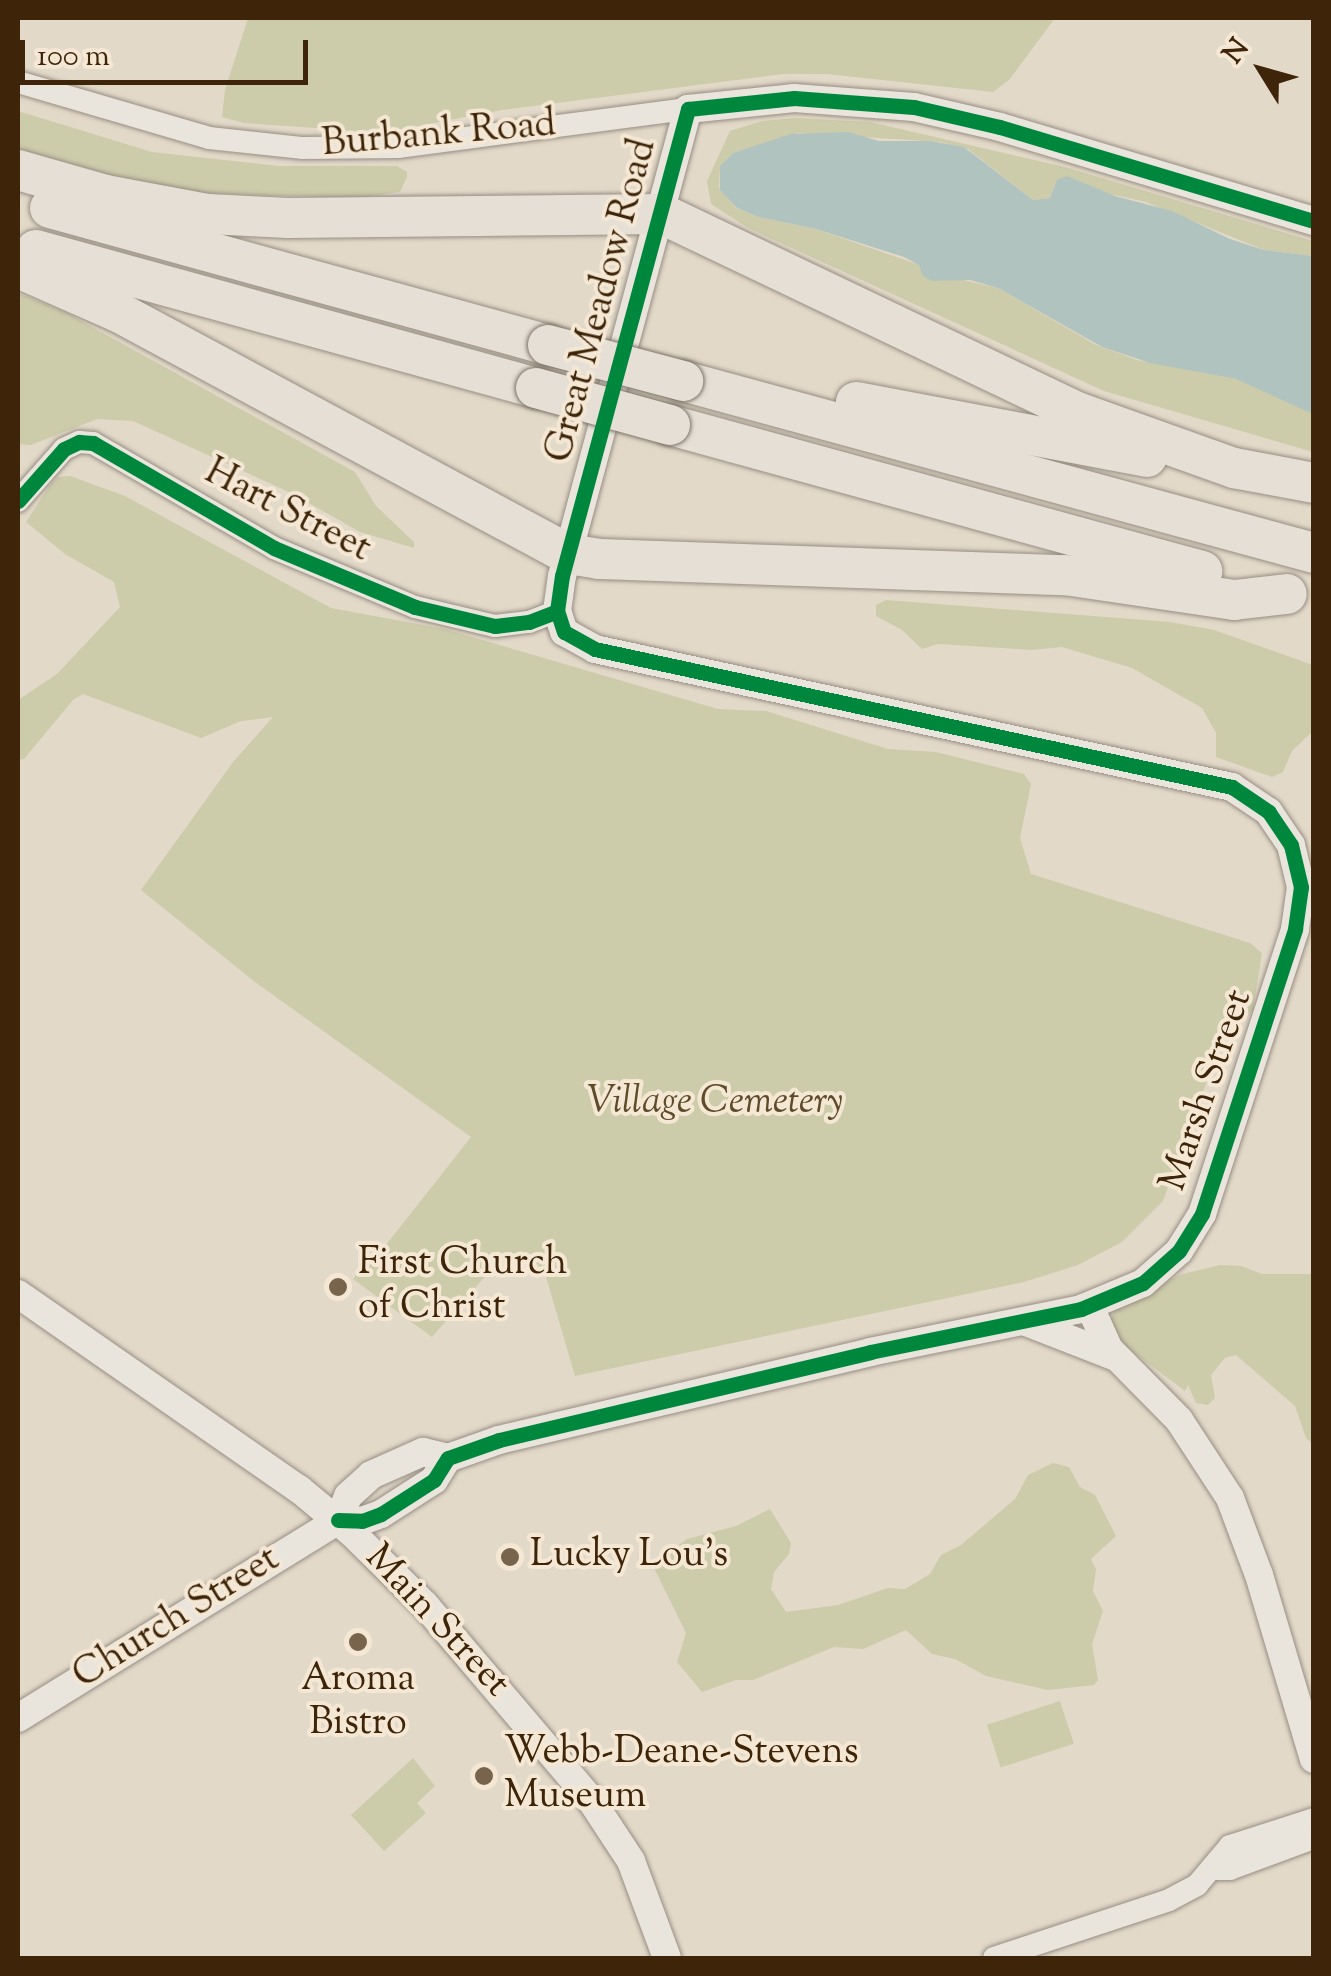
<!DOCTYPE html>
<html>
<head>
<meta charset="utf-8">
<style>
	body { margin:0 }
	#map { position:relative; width:1331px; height:1976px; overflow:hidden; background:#e3d9c9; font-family:"Sorts Mill Goudy",serif }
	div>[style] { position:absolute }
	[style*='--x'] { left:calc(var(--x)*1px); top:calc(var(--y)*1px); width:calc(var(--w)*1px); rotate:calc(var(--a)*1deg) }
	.green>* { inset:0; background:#cccbaa; transform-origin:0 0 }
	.water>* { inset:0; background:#b1c3be }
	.roads { filter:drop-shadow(0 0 2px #978e82) drop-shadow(0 0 2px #978e82) }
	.minor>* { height:22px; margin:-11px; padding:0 11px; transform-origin:11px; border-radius:11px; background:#e9e4dc }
	.tertiary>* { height:28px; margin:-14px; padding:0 14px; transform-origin:14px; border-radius:14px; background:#e9e4dc }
	.motorway>* { height:40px; margin:-20px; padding:0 20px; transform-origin:20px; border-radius:20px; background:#e6dfd6 }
	.bridges { filter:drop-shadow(0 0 2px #7e7569) drop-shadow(0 0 2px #7e7569) }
	.motorway-bridge>* { height:40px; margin:-20px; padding:0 20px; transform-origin:20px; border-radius:20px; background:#e6dfd6 }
	.cycleway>* { height:15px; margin:-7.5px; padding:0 7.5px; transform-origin:7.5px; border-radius:7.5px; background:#00873e }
	.dots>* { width:28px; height:28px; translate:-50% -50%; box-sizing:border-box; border:5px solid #f4e8d5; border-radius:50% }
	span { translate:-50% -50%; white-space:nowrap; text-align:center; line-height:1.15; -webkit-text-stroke:8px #f4e8d5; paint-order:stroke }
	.street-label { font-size:38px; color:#3e2408 }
	.park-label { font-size:38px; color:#5d4b2a; font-style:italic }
	.poi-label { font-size:38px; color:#3e2408 }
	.left { translate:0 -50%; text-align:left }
	.frame { position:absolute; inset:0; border:20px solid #3e2408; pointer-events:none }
	.north { position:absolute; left:1211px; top:20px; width:100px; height:100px; -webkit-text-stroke:8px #f4e8d5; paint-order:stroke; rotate:307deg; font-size:28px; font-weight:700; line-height:40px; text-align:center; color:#3e2408 }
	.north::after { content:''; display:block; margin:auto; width:35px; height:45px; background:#3e2408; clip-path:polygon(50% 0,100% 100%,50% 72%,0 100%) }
	.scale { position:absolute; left:20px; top:40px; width:288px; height:45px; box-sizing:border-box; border:5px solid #3e2408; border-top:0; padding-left:12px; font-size:30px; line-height:35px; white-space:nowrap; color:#3e2408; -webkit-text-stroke:8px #f4e8d5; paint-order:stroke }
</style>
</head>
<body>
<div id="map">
	<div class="green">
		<i style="clip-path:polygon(248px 18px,1055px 18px,1010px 79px,993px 92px,827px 74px,783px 74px,502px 110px,403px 129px,358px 131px,244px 123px,222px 117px,225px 90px)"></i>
		<i style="clip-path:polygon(18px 111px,152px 152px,279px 166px,397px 166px,407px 172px,407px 177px,400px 192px,356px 198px,199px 193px,111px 175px,18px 149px)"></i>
		<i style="clip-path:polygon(795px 118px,870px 122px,1065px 167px,1313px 241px,1313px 256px,1264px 250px,1146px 202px,1056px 182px,1050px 198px,1033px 200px,968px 149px,940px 142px,799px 133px,733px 153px,720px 166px,719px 187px,736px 208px,758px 217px,816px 229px,963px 280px,998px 288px,1096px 345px,1137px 360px,1236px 379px,1273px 394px,1313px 414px,1313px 452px,1104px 391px,748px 228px,711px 204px,707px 181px,730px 131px,762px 121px)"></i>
		<i style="clip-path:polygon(18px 293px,65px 312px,355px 472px,376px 506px,414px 542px,414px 548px,360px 532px,291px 493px,133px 421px,97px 419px,31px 445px,18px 444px)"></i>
		<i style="clip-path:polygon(70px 476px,125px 496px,331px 608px,445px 629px,718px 709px,766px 711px,888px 749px,936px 752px,1024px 774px,1031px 784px,1020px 838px,1031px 874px,1250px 943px,1262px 953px,1253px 1009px,1240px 1026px,1228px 1024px,1163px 1201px,1122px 1242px,1078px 1265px,1024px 1282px,575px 1376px,544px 1270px,530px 1258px,496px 1264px,432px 1337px,353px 1279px,363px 1266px,367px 1269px,471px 1137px,255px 982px,141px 890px,233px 762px,273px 717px,241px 721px,201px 738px,83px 694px,73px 700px,24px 759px,18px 760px,18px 700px,57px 674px,120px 607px,114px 582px,65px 554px,26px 522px,50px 485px,58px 477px)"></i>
		<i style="clip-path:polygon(886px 600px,1170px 622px,1214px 630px,1313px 665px,1313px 731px,1292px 751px,1283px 772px,1272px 777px,1216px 757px,1216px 733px,1202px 708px,1132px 668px,1062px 647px,1032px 650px,938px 644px,922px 649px,902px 630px,876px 616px,876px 605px)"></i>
		<i style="clip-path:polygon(1220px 1265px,1241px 1266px,1262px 1274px,1313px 1274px,1313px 1444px,1306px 1438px,1295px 1406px,1236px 1355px,1225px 1358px,1211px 1375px,1215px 1398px,1208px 1405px,1196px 1403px,1188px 1385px,1185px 1391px,1117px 1340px,1111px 1320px,1115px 1309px,1179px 1275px)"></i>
		<i style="clip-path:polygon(1053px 1463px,1069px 1467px,1080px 1487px,1095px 1495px,1116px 1536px,1091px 1559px,1096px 1569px,1093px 1591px,1103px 1611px,1092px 1644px,1098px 1680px,1094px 1685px,1048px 1690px,986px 1676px,955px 1659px,932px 1654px,906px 1630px,863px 1649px,834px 1647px,753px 1680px,736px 1680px,702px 1692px,677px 1662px,686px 1633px,652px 1564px,687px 1539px,736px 1526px,770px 1509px,791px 1543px,789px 1554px,774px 1572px,771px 1589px,786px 1612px,838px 1605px,888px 1588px,905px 1589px,930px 1574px,941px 1555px,961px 1545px,1015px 1499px,1028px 1475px)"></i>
		<i style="left:1060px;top:1701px;width:45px;height:77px;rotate:72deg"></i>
		<i style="clip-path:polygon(413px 1758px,435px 1786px,417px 1803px,426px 1813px,384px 1851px,351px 1815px)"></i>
	</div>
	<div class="water">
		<i style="clip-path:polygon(848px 132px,879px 141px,930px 141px,964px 147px,1033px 200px,1050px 198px,1057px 180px,1067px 176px,1115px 196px,1172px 211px,1230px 239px,1264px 250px,1313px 256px,1313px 414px,1236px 379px,1150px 363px,1102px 347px,998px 288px,970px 280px,932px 281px,923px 276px,919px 265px,904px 257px,816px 229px,758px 217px,737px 208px,720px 190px,720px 166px,733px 153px,791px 134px)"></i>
	</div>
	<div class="roads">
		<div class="minor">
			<i style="--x:18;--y:82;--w:199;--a:16.3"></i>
			<i style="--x:209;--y:138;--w:95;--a:6.1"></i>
			<i style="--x:303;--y:148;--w:95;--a:-0.6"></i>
			<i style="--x:398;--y:147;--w:292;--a:-7.5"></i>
			<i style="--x:18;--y:501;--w:69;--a:-48.5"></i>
			<i style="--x:64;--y:449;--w:17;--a:-25"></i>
			<i style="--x:79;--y:442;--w:14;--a:4"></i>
			<i style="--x:93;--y:443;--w:209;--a:30.1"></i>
			<i style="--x:274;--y:548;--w:153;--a:22.7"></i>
			<i style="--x:415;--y:607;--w:82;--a:13.4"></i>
			<i style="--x:495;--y:626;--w:34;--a:-7"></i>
			<i style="--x:529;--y:622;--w:30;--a:-21"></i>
			<i style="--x:1213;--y:1869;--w:17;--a:0"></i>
			<i style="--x:1230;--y:1869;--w:90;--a:-20.3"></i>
			<i style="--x:994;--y:1958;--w:184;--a:-18.3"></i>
			<i style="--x:1169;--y:1900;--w:32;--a:-28"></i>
			<i style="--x:1197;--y:1885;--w:51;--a:-49.8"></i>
			<i style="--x:1230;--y:1846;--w:88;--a:-17.8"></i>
		</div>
		<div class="tertiary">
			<i style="--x:18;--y:1294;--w:342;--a:34.8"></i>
			<i style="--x:299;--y:1489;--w:70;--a:39.8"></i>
			<i style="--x:353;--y:1534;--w:101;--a:44.6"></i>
			<i style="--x:425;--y:1605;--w:256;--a:49.6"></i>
			<i style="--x:591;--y:1800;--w:73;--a:56.7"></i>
			<i style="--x:631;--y:1861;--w:103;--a:69.6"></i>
			<i style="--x:1090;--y:1307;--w:46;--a:65.7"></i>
			<i style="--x:1109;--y:1349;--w:100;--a:45.4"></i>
			<i style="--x:1179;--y:1420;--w:93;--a:56.8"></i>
			<i style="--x:1230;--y:1498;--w:82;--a:69.4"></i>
			<i style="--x:1259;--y:1575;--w:192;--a:73.4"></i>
			<i style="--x:1026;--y:1322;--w:97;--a:21.3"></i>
			<i style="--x:338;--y:1520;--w:24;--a:2"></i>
			<i style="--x:362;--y:1521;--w:20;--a:-20"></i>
			<i style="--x:381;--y:1514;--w:63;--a:-32.7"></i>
			<i style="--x:434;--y:1480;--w:26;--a:-58"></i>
			<i style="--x:448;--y:1458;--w:54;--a:-19.4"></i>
			<i style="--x:499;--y:1440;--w:381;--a:-13.3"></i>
			<i style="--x:870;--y:1352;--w:215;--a:-11.5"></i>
			<i style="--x:1081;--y:1309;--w:67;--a:-22.8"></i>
			<i style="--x:1143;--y:1283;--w:48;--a:-41.6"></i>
			<i style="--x:1179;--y:1251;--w:44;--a:-58.1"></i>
			<i style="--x:1202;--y:1214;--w:300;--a:-71.9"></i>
			<i style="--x:1295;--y:929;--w:42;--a:-81.9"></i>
			<i style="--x:1301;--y:887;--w:43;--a:-103.4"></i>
			<i style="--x:1291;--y:845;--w:40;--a:-124"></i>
			<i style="--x:1269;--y:812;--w:45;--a:-146"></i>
			<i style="--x:1232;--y:787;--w:652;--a:-167.78"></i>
			<i style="--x:595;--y:649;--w:35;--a:-151"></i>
			<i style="--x:564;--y:632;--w:22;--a:-108"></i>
			<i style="--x:557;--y:611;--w:35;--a:-82"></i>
			<i style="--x:562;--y:576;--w:484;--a:-74.9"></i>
			<i style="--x:688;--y:109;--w:107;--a:-5.9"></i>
			<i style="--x:794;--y:98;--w:120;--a:4.3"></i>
			<i style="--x:914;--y:107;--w:88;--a:13.1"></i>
			<i style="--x:1000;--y:127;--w:328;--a:16.7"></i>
			<i style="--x:338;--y:1520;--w:26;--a:-67"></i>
			<i style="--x:348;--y:1496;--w:31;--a:-42"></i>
			<i style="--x:371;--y:1475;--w:57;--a:-23.9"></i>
			<i style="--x:423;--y:1452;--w:26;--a:13"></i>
			<i style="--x:18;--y:1718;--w:376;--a:-31.7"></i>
		</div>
		<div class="motorway">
			<i style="--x:18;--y:170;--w:91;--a:16"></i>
			<i style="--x:105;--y:195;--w:105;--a:10.5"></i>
			<i style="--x:208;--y:214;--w:80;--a:2.9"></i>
			<i style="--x:288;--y:218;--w:374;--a:-0.6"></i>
			<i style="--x:662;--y:214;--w:463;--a:25.5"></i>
			<i style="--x:1080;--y:413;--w:164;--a:19.7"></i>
			<i style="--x:1234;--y:468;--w:81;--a:10.6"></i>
			<i style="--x:50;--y:208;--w:517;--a:15.38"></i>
			<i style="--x:36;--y:250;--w:519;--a:15.43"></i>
			<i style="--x:18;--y:268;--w:111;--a:23.8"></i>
			<i style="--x:120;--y:313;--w:509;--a:28.28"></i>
			<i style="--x:568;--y:554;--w:31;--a:9"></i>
			<i style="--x:599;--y:559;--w:466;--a:2"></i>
			<i style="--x:1065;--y:575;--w:171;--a:8.4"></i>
			<i style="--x:1234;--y:600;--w:53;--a:-6.5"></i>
			<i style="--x:683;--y:381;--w:654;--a:15.25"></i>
			<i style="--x:856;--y:402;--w:296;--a:10.7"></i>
			<i style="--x:670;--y:425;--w:552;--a:15.35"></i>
		</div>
	</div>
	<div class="bridges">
		<div class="motorway-bridge">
			<i style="--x:548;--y:345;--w:140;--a:14.9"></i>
			<i style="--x:536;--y:388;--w:139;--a:15.4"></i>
		</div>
	</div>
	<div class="cycleway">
		<i style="--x:18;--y:501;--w:69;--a:-48.5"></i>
		<i style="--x:64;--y:449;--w:17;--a:-25"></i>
		<i style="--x:79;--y:442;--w:14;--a:4"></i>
		<i style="--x:93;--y:443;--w:209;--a:30.1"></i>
		<i style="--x:274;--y:548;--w:153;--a:22.7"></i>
		<i style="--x:415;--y:607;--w:82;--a:13.4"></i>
		<i style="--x:495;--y:626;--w:34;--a:-7"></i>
		<i style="--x:529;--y:622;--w:30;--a:-21"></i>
		<i style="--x:338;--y:1520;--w:24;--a:2"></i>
		<i style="--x:362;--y:1521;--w:20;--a:-20"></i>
		<i style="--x:381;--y:1514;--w:63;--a:-32.7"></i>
		<i style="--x:434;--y:1480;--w:26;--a:-58"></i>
		<i style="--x:448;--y:1458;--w:54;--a:-19.4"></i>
		<i style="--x:499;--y:1440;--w:381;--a:-13.3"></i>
		<i style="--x:870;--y:1352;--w:215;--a:-11.5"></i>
		<i style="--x:1081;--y:1309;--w:67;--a:-22.8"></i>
		<i style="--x:1143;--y:1283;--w:48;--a:-41.6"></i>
		<i style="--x:1179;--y:1251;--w:44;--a:-58.1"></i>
		<i style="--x:1202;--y:1214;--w:300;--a:-71.9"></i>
		<i style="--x:1295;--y:929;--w:42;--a:-81.9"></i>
		<i style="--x:1301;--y:887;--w:43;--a:-103.4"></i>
		<i style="--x:1291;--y:845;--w:40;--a:-124"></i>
		<i style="--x:1269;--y:812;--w:45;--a:-146"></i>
		<i style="--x:1232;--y:787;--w:652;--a:-167.78"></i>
		<i style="--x:595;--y:649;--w:35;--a:-151"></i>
		<i style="--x:564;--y:632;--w:22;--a:-108"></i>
		<i style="--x:557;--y:611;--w:35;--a:-82"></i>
		<i style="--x:562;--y:576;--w:484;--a:-74.9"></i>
		<i style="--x:688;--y:109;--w:107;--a:-5.9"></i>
		<i style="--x:794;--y:98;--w:120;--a:4.3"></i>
		<i style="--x:914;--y:107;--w:88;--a:13.1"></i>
		<i style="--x:1000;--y:127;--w:328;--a:16.7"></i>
	</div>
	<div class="dots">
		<i style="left:338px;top:1287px;background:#78634c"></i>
		<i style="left:510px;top:1557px;background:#78634c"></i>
		<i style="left:358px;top:1642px;background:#78634c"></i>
		<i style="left:484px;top:1776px;background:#78634c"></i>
	</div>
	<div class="street-label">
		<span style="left:439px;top:136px;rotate:-5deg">Burbank Road</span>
		<span style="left:603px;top:301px;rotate:-75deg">Great Meadow Road</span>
		<span style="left:287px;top:512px;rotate:27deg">Hart Street</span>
		<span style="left:1208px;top:1091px;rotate:-71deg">Marsh Street</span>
		<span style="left:177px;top:1619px;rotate:-32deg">Church Street</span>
		<span style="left:436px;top:1622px;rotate:47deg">Main Street</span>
	</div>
	<div class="park-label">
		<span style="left:715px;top:1104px">Village Cemetery</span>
	</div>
	<div class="poi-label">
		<span class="left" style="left:358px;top:1287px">First Church<br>of Christ</span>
		<span class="left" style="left:530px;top:1557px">Lucky Lou's</span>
		<span style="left:358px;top:1703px">Aroma<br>Bistro</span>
		<span class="left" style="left:504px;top:1776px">Webb-Deane-Stevens<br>Museum</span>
	</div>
	<div class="frame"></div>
	<div class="north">N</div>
	<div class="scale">100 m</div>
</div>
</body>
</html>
